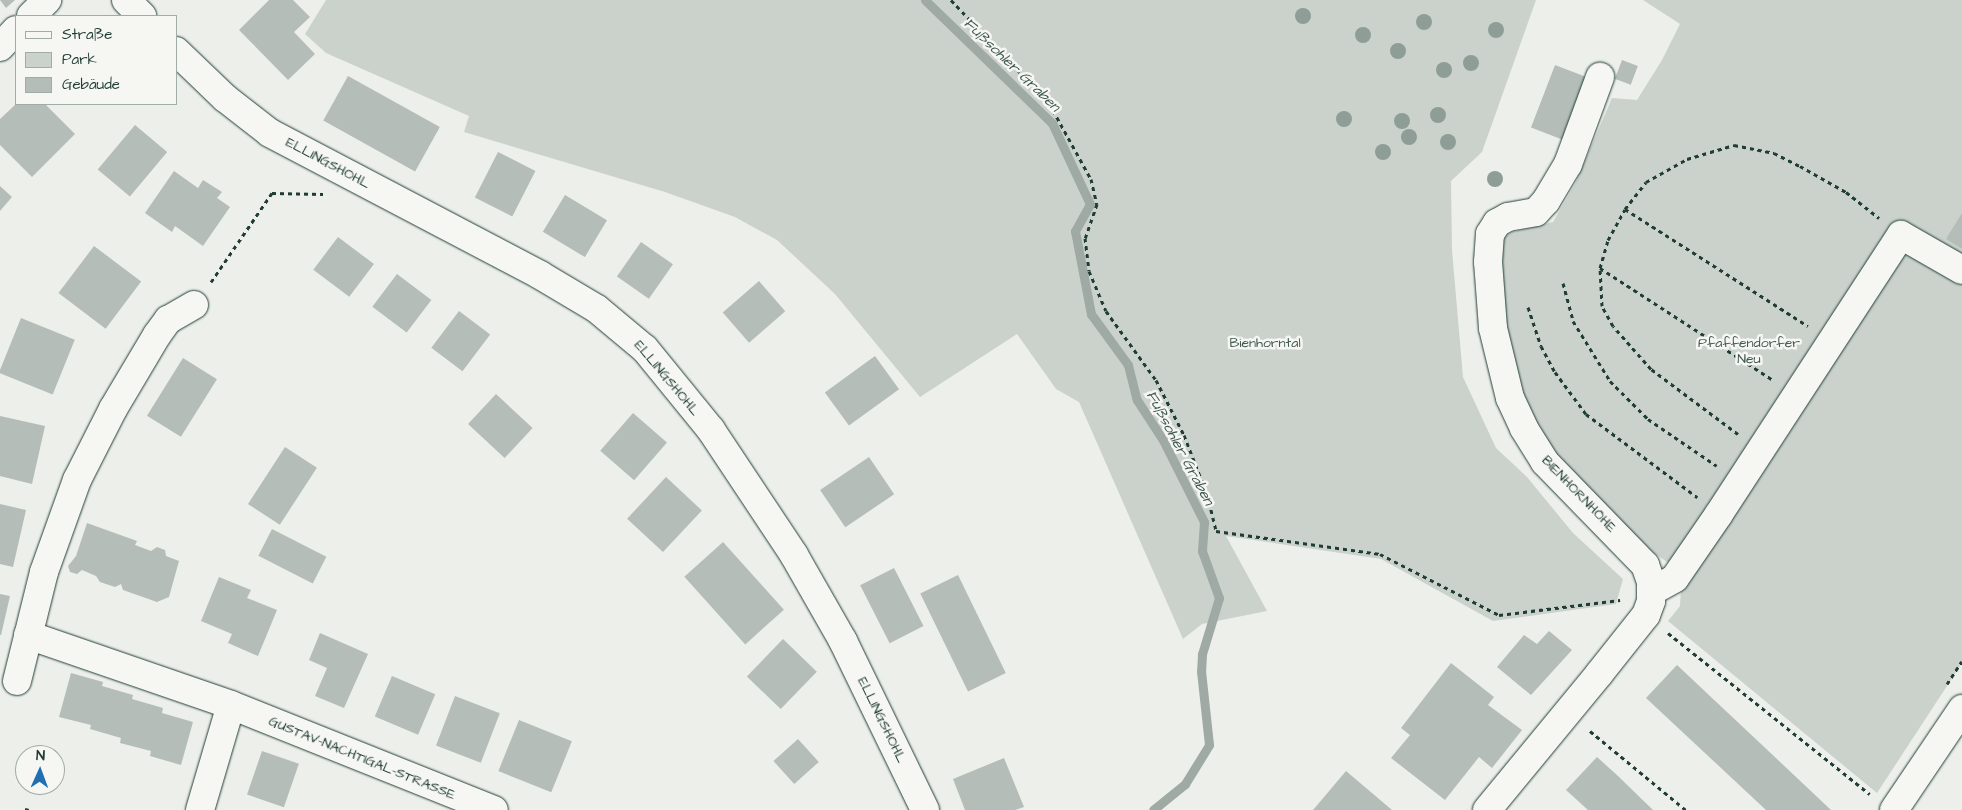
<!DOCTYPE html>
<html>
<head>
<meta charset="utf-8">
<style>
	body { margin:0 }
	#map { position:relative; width:1962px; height:810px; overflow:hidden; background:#edefea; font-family:"Architects Daughter",sans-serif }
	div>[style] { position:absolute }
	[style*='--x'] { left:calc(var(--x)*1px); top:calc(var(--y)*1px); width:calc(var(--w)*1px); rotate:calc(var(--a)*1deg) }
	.green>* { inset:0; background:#cbd2cc }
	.stream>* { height:9px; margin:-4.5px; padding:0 4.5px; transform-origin:4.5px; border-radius:4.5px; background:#9faaa4 }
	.building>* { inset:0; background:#b4bdb8; transform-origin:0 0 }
	.path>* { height:3px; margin-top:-1.5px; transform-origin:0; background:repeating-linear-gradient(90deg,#1f3d34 0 4px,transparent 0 8px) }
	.roads { filter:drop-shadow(0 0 1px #1f3d34) drop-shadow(0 0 1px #1f3d34) }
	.minor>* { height:28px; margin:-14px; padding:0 14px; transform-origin:14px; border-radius:14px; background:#f6f6f2 }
	.trees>* { width:16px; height:16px; margin:-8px; border-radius:50%; background:#8e9e96 }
	span { translate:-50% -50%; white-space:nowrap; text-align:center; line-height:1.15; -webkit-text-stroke:5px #f6f6f2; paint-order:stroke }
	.street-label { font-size:14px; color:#1f3d34 }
	.park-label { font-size:14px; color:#415b52 }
	.water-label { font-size:15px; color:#3f5850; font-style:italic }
	.legend { position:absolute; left:15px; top:15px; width:162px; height:90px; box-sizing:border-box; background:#f6f6f2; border:1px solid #a0aca6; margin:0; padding:6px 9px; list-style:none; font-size:15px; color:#1f3d34 }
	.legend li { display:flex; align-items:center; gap:10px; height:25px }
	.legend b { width:25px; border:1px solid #a0aca6 }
	.north { position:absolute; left:15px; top:745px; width:50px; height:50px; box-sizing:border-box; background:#f6f6f2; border:1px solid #a0aca6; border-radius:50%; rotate:2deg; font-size:14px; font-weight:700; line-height:20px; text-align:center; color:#1f3d34 }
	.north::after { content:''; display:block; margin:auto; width:18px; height:22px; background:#1f6fb2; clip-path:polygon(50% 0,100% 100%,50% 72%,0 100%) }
</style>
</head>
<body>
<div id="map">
	<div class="green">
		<i style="clip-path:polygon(326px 0,1536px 0,1482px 152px,1451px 181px,1452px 250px,1463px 377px,1496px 448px,1527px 477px,1573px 533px,1623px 579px,1616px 604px,1493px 621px,1381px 559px,1226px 536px,1267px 611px,1202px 624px,1183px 639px,1079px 402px,1056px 389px,1017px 334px,920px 397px,835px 294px,777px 240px,735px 217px,665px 192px,464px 132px,469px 116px,326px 53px,305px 34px)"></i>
		<i style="clip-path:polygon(1643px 0,1962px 0,1962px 663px,1877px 793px,1668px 621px,1680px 606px,1682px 572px,1642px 545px,1556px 457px,1535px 424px,1515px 382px,1503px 328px,1501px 239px,1512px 232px,1553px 222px,1575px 184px,1612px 98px,1637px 100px,1662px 60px,1680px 24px)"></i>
	</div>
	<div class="stream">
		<i style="--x:925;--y:0;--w:177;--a:44.1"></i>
		<i style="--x:1052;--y:123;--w:89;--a:64.9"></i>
		<i style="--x:1090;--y:204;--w:31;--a:119"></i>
		<i style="--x:1075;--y:231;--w:85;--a:79.1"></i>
		<i style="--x:1091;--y:314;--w:63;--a:54"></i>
		<i style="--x:1128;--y:365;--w:36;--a:76"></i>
		<i style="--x:1137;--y:400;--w:48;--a:57"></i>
		<i style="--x:1163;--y:440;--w:92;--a:63.4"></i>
		<i style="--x:1204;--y:522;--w:29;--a:94"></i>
		<i style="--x:1202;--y:551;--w:50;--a:70.1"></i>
		<i style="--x:1219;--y:598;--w:59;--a:106.9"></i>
		<i style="--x:1202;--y:654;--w:17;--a:93"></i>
		<i style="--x:1201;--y:671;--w:74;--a:83.8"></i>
		<i style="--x:1209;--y:745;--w:46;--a:121.6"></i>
		<i style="--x:1185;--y:784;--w:41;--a:140.9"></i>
	</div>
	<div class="building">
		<i style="clip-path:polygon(0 0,15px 0,6px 8px)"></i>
		<i style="clip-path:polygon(269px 0,293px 0,310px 17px,294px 32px,315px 54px,288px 80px,239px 30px)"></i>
		<i style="left:1622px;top:60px;width:17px;height:20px;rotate:21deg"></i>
		<i style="left:1555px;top:65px;width:39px;height:67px;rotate:21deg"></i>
		<i style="left:348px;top:76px;width:105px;height:51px;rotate:29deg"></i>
		<i style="clip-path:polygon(16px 104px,45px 104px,75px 134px,32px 177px,0 145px,0 119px)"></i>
		<i style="left:135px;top:125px;width:42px;height:58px;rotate:40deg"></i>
		<i style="left:498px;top:152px;width:42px;height:51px;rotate:27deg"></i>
		<i style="clip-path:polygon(174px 171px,198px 188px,203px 180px,222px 192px,217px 198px,230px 207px,203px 246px,175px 226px,172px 232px,145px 213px)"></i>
		<i style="clip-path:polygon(0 186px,12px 197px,0 211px)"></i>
		<i style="left:565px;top:195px;width:49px;height:43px;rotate:31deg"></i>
		<i style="clip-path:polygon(1962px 213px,1962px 249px,1946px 239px)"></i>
		<i style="left:338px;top:237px;width:45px;height:41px;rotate:37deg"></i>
		<i style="left:641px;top:242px;width:39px;height:42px;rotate:35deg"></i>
		<i style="left:94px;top:246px;width:59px;height:59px;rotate:37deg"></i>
		<i style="left:397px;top:274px;width:43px;height:41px;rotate:37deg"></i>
		<i style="left:759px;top:281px;width:40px;height:48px;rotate:49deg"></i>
		<i style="left:459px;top:311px;width:39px;height:46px;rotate:37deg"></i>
		<i style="left:21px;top:318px;width:58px;height:59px;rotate:22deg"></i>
		<i style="left:875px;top:356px;width:41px;height:62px;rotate:54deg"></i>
		<i style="left:183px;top:358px;width:40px;height:68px;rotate:32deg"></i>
		<i style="left:496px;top:394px;width:50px;height:41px;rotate:43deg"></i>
		<i style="left:633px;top:413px;width:45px;height:50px;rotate:41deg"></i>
		<i style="clip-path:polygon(0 416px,45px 426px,32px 484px,0 476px)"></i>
		<i style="left:285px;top:447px;width:38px;height:68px;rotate:33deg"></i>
		<i style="left:869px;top:457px;width:45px;height:59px;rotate:56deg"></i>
		<i style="left:666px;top:477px;width:49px;height:57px;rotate:43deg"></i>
		<i style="clip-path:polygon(0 504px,26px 510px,13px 567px,0 564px)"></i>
		<i style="clip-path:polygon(87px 523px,137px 541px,135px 545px,151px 551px,157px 547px,165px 550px,166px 556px,179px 561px,169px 597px,157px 602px,123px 590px,121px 584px,115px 587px,100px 582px,96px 576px,82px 570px,77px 574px,70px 572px,68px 566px,76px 556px)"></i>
		<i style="left:272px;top:529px;width:61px;height:30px;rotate:27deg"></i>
		<i style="left:723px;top:542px;width:91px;height:52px;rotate:48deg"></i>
		<i style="left:894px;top:568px;width:65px;height:38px;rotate:63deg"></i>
		<i style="left:958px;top:575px;width:109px;height:42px;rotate:64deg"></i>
		<i style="clip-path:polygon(219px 577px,251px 590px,247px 598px,277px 610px,258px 656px,228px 643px,232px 634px,201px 621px)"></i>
		<i style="clip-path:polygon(0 594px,10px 596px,1px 635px,0 635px)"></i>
		<i style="clip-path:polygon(1549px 631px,1572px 650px,1531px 695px,1497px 667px,1524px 635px,1537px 644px)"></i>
		<i style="clip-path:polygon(320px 633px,368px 654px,344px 708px,315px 696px,327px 668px,309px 660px)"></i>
		<i style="left:783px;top:639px;width:47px;height:52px;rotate:44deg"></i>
		<i style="clip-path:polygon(1451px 663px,1494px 697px,1488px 705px,1522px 730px,1492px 768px,1479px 757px,1445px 800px,1391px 758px,1410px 735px,1401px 728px)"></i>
		<i style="clip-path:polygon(1677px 665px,1778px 760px,1831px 810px,1766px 810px,1646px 698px)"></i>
		<i style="clip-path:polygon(71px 673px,103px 682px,102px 686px,133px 695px,132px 699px,163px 708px,162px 713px,193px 722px,181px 765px,150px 756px,151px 751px,120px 743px,121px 738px,90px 729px,91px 725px,59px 717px)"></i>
		<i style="left:392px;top:676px;width:47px;height:44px;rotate:23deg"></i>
		<i style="left:455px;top:696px;width:48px;height:53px;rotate:21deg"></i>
		<i style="left:519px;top:720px;width:57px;height:55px;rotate:22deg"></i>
		<i style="left:798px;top:739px;width:31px;height:33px;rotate:48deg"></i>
		<i style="left:262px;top:751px;width:39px;height:46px;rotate:19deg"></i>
		<i style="clip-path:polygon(1597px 757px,1618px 776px,1653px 810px,1588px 810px,1566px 790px)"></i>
		<i style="clip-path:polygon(1004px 758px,1024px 807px,1015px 810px,965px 810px,953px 779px)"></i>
		<i style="clip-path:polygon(1346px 771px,1392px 810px,1313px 810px)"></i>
	</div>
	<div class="path">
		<i style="--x:951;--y:0;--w:142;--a:46.4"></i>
		<i style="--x:1049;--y:103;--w:87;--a:61.1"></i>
		<i style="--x:1091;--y:179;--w:26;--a:77"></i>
		<i style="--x:1097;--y:204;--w:36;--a:109"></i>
		<i style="--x:1085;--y:238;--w:33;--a:83"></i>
		<i style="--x:1089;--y:271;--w:43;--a:67"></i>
		<i style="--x:1106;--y:311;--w:85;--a:54.1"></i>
		<i style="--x:1156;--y:380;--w:62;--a:63"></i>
		<i style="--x:1184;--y:435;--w:63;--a:68.7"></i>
		<i style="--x:1207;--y:494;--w:38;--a:76"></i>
		<i style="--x:1216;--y:531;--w:166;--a:8"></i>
		<i style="--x:1380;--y:554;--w:134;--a:27.1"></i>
		<i style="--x:1499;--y:615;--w:122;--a:-7.1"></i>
		<i style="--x:1625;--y:209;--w:217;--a:32.6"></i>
		<i style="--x:1600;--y:268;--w:206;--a:32.9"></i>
		<i style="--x:211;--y:282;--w:108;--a:-55.6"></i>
		<i style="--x:272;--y:193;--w:51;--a:1.1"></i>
		<i style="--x:1563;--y:283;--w:39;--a:75"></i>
		<i style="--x:1573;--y:321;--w:70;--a:58.3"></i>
		<i style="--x:1610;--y:381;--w:54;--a:45"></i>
		<i style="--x:1648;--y:419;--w:83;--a:34.3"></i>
		<i style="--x:1528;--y:307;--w:41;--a:71.6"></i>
		<i style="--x:1541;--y:346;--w:30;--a:62"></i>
		<i style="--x:1555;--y:372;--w:52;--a:53.6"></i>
		<i style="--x:1586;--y:414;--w:139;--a:36.8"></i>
		<i style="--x:1738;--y:434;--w:109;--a:-143.2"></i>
		<i style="--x:1651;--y:369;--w:57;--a:-131.5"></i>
		<i style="--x:1613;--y:326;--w:23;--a:-119"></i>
		<i style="--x:1602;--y:306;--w:38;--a:-93"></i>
		<i style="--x:1600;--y:268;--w:29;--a:-74"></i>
		<i style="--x:1608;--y:240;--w:35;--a:-61"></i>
		<i style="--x:1625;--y:209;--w:34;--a:-52"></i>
		<i style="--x:1646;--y:182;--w:47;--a:-29.3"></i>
		<i style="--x:1687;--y:159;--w:49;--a:-16.6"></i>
		<i style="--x:1734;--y:145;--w:41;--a:11.3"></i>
		<i style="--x:1774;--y:153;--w:29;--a:27"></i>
		<i style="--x:1800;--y:166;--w:53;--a:29.5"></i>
		<i style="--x:1846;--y:192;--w:42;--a:38.2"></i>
		<i style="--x:1668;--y:633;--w:258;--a:38.6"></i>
		<i style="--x:1947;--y:684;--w:27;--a:-57"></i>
		<i style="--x:1590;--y:731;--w:124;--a:39.5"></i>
		<i style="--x:25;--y:809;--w:4;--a:14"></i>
	</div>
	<div class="roads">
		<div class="minor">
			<i style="--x:126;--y:0;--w:23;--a:45"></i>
			<i style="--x:31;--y:16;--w:23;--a:-45"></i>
			<i style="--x:0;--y:47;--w:23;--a:-47"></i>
			<i style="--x:176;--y:51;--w:68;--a:43.8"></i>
			<i style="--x:225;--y:98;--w:57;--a:37.9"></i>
			<i style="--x:270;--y:133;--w:305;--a:27.7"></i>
			<i style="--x:540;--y:275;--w:66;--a:30.8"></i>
			<i style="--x:597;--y:309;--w:62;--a:39.8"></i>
			<i style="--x:645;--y:349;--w:104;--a:50.8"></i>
			<i style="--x:711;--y:430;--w:150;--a:56.4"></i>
			<i style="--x:794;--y:555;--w:99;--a:60.3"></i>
			<i style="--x:843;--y:641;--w:188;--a:64.1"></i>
			<i style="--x:1652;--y:591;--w:26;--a:-29"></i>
			<i style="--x:1675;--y:578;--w:78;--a:-55.5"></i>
			<i style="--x:1719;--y:514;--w:333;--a:-56.9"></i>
			<i style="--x:1901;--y:235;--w:70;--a:29.8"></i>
			<i style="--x:28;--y:635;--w:215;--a:19"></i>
			<i style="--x:231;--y:705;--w:283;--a:21.8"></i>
			<i style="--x:17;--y:681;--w:112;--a:-76.1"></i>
			<i style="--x:44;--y:572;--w:98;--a:-70.3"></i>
			<i style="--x:77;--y:480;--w:80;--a:-63.1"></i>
			<i style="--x:113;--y:409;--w:86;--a:-59.3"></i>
			<i style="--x:157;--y:335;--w:19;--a:-54"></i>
			<i style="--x:168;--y:320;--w:30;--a:-30"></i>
			<i style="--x:200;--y:810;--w:109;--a:-73.6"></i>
			<i style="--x:1487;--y:810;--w:176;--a:-50.5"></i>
			<i style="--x:1599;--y:674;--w:75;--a:-51.5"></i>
			<i style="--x:1646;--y:615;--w:15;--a:-70"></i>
			<i style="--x:1651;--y:601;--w:19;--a:-90"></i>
			<i style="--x:1651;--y:582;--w:18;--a:-109"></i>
			<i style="--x:1645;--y:565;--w:144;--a:-134.2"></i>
			<i style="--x:1545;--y:462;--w:40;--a:-122"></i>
			<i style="--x:1524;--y:428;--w:33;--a:-115"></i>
			<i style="--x:1510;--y:398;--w:72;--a:-103.7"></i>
			<i style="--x:1493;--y:328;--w:66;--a:-94.3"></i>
			<i style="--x:1488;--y:262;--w:28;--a:-86"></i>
			<i style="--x:1490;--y:234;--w:13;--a:-58"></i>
			<i style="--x:1497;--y:223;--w:13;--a:-29"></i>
			<i style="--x:1508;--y:217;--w:28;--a:-10"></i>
			<i style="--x:1536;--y:212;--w:15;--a:-48"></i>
			<i style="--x:1546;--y:201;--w:43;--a:-59.3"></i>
			<i style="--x:1568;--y:164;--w:93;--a:-69.8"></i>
			<i style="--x:1894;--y:810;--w:122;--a:-56"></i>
		</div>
	</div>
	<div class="trees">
		<i style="left:1303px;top:16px"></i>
		<i style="left:1424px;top:22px"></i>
		<i style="left:1496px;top:30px"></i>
		<i style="left:1363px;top:35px"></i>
		<i style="left:1398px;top:51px"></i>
		<i style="left:1471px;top:63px"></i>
		<i style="left:1444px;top:70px"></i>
		<i style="left:1438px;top:115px"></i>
		<i style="left:1344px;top:119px"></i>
		<i style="left:1402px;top:121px"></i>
		<i style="left:1409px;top:137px"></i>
		<i style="left:1448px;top:142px"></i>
		<i style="left:1383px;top:152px"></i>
		<i style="left:1495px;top:179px"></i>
	</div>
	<div class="street-label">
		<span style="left:328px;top:163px;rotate:28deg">ELLINGSHOHL</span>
		<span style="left:667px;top:378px;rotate:50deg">ELLINGSHOHL</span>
		<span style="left:1579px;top:494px;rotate:46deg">BIENHORNHÖHE</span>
		<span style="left:882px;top:720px;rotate:64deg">ELLINGSHOHL</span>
		<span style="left:362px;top:758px;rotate:22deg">GUSTAV-NACHTIGAL-STRASSE</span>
	</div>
	<div class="park-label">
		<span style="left:1265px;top:343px">Bienhorntal</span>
		<span style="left:1749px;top:351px">Pfaffendorfer<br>Neu</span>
	</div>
	<div class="water-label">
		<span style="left:1012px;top:65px;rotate:44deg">Fußsohler Graben</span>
		<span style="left:1180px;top:448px;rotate:62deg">Fußsohler Graben</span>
	</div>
	<ul class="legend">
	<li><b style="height:6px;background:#f6f6f2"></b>Straße</li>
	<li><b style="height:14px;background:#cbd2cc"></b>Park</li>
	<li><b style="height:14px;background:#b4bdb8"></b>Gebäude</li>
	</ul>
	<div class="north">N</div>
</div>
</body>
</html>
